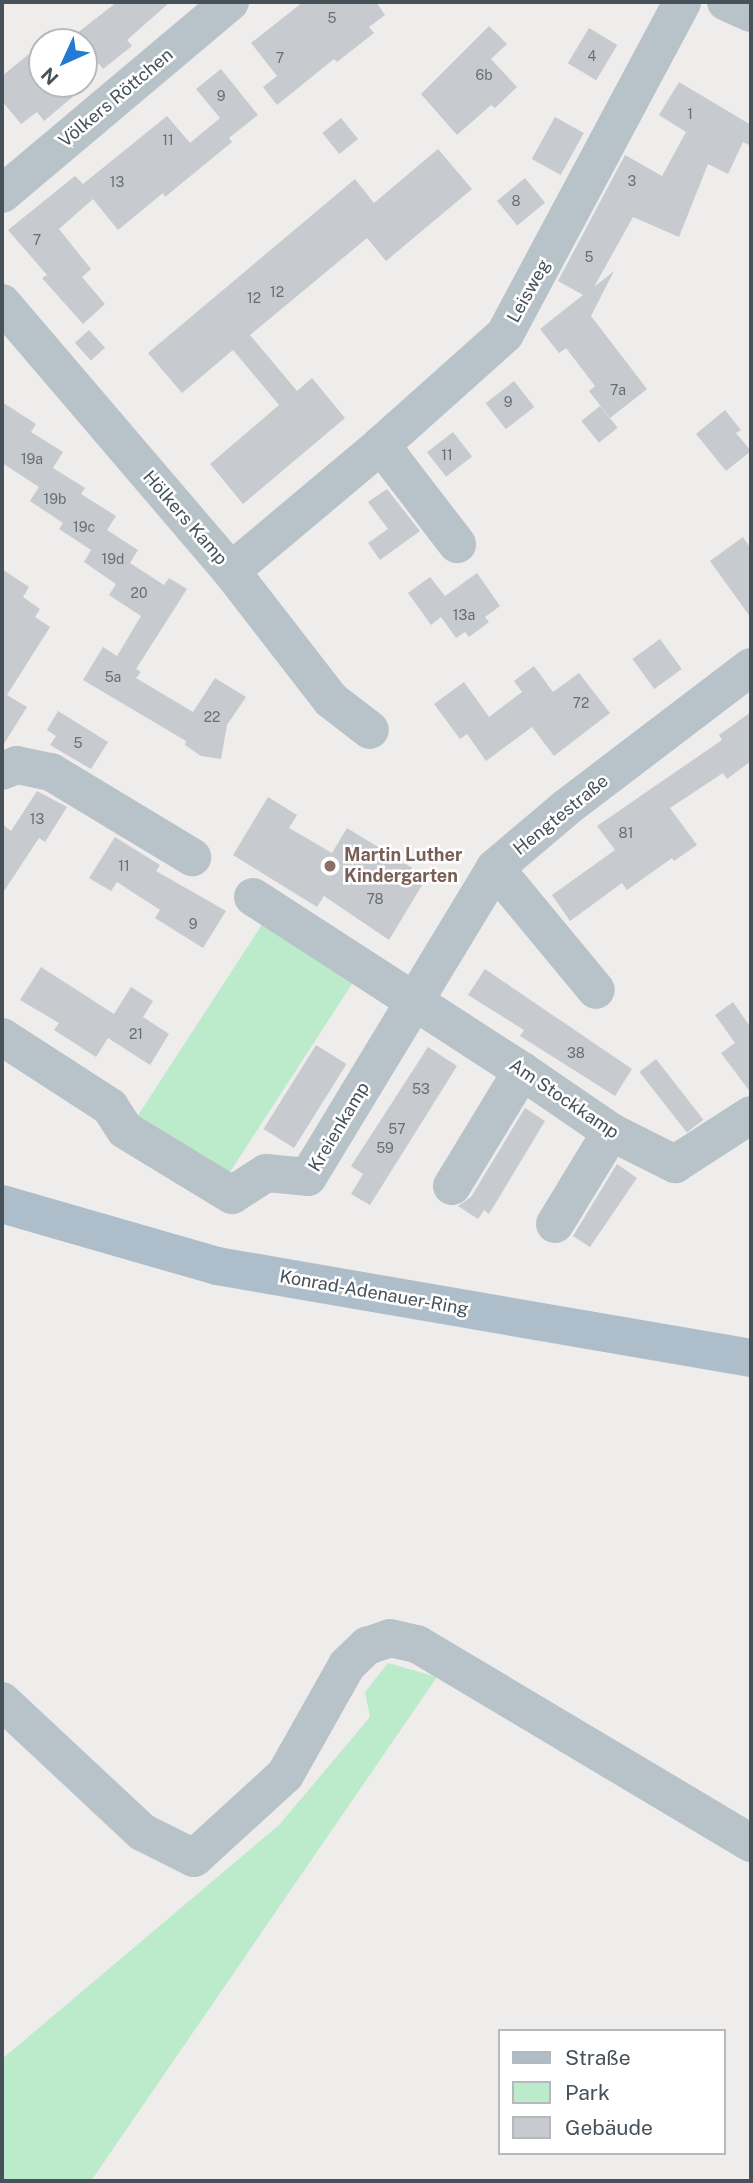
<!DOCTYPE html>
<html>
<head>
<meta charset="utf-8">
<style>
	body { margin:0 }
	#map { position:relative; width:753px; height:2183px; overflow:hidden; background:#efecec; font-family:"Public Sans",sans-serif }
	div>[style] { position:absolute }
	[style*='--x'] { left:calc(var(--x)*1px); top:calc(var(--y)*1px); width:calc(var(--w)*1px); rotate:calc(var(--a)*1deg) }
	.green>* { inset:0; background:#bcebcc; transform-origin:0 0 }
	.building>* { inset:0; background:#c7cacf; transform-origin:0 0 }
	.minor>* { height:38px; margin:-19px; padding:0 19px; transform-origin:19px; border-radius:19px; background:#b8c2c9 }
	.major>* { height:38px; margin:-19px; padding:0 19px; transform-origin:19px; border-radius:19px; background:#adbeca }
	.dots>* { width:19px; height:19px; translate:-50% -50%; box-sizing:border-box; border:4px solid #fff; border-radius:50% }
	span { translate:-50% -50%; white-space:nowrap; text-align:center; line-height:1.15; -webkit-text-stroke:5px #fff; paint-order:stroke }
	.number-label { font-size:14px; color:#666f76 }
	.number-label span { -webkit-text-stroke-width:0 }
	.street-label { font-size:18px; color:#465159 }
	.education-label { font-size:18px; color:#785e54; font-weight:700 }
	.left { translate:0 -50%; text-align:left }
	.frame { position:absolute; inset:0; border:4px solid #465159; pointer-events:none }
	.legend { position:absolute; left:498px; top:2029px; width:228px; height:126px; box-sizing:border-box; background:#fff; border:2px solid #b5b9bd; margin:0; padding:9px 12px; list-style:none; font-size:21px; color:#465159 }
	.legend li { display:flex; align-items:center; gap:14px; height:35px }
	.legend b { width:35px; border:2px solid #b5b9bd }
	.north { position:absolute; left:28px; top:28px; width:70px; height:70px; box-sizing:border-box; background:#fff; border:2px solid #b5b9bd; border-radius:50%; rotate:225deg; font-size:19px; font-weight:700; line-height:28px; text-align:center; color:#465159 }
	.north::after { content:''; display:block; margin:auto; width:24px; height:32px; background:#237ad3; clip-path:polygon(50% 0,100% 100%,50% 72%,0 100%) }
</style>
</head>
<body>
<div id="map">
	<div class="green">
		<i style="left:272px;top:909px;width:108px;height:260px;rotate:33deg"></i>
		<i style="clip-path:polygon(388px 1663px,437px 1677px,91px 2181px,2px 2181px,2px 2059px,279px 1825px,370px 1717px,365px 1692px)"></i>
	</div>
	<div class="building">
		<i style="clip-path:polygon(117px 2px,170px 2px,127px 40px,132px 46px,103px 69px,76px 34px)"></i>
		<i style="clip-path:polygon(303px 2px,376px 2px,385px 15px,369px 27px,374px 33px,337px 62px,334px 59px,277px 105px,263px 87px,277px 76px,251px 43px)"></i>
		<i style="clip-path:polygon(489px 26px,507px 44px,491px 59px,517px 87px,495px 108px,491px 105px,457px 135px,421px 94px)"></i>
		<i style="left:589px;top:28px;width:33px;height:41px;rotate:31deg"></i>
		<i style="clip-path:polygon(29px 54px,42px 70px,42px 84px,88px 84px,44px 121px,37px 112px,21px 124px,2px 101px,2px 76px)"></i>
		<i style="clip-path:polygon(221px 69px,258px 115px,229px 138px,232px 142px,165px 197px,163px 193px,118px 230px,93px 199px,59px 229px,91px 269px,82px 277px,105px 304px,83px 324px,42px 278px,47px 275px,8px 230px,75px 176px,83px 184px,167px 116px,190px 143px,220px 118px,196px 89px)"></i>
		<i style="clip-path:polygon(679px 82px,751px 125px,751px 146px,743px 142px,728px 174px,708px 164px,679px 237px,633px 217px,594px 287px,614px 271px,591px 316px,647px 389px,610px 418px,589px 391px,595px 386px,566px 348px,559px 353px,540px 329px,583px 295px,558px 281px,625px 155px,662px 176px,686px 132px,659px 115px)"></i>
		<i style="left:555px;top:117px;width:33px;height:48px;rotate:29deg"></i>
		<i style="left:341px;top:118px;width:27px;height:24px;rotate:51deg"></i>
		<i style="clip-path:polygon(438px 149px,472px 189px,386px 261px,367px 238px,250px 335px,297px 391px,312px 378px,345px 418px,243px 504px,210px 464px,279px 405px,233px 350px,182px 393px,148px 353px,355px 179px,374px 203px)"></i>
		<i style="left:525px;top:178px;width:32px;height:36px;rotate:51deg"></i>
		<i style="left:89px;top:330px;width:24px;height:19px;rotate:48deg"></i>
		<i style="left:514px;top:381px;width:33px;height:36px;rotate:52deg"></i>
		<i style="clip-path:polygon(2px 402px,36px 424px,31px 432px,63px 452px,53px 468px,85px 488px,81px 494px,116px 516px,107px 530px,138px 550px,130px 563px,164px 585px,169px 578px,187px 589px,136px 669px,141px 672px,136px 678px,193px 712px,215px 678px,246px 697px,227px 725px,221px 759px,201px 756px,185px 745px,186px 741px,83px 680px,103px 647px,117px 656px,141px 616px,109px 595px,116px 584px,84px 562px,91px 550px,59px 529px,63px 523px,30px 501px,39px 487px,2px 463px)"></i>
		<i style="left:600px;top:406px;width:28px;height:24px;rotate:51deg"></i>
		<i style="clip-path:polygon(725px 410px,741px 430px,736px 433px,751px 451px,726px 471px,696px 434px)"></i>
		<i style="left:453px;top:432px;width:31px;height:33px;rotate:52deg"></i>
		<i style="clip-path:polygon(387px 489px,420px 531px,380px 560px,368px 543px,388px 529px,368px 502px)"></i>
		<i style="clip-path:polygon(743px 537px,751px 549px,751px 618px,710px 561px)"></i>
		<i style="clip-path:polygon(2px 569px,29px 587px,23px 597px,40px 609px,35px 617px,50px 627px,7px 695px,27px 707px,2px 747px)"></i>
		<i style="clip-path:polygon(477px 573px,500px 606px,485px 617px,489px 622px,469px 637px,465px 632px,456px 638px,441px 617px,431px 625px,408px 593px,430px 577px,445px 596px)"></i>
		<i style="left:660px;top:639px;width:37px;height:34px;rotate:54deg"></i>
		<i style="clip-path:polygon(534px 666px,553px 692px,579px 673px,610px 713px,554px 756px,532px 727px,486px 761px,467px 734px,460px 739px,434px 704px,464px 682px,489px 717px,522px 692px,514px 681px)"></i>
		<i style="clip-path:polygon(58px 711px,108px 742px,91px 769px,50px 745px,56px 736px,47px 730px)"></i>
		<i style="clip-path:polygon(751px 712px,751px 761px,727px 779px,723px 773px,670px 808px,697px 845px,674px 861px,672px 858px,627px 890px,622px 883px,570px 921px,552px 895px,615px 850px,597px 826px,722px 740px,719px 735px)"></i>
		<i style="clip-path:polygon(37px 791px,67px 807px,45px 842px,39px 838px,2px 894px,2px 824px,11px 831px)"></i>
		<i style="clip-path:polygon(268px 797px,297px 815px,289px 828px,332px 853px,347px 828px,427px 877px,389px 940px,324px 896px,317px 907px,233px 855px)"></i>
		<i style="clip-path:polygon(115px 837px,160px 865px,156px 871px,226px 911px,203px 948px,155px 918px,160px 910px,117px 882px,111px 891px,89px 878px)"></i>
		<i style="clip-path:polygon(41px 967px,114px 1014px,131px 987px,153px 1001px,143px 1017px,169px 1034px,150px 1065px,108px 1038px,96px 1057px,54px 1030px,59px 1023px,20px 1000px)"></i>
		<i style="clip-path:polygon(485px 969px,632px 1069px,615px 1096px,520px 1036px,524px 1030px,468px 995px)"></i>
		<i style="clip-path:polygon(733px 1002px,751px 1028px,751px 1093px,721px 1053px,735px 1043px,715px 1015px)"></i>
		<i style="left:316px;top:1045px;width:36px;height:99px;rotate:32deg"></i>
		<i style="clip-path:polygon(428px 1047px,457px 1066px,370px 1205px,351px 1194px,363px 1174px,351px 1166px)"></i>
		<i style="left:656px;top:1059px;width:77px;height:21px;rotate:52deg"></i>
		<i style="clip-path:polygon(525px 1108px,545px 1121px,489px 1214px,484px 1210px,478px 1219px,458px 1206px,471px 1197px)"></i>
		<i style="clip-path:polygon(617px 1164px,637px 1178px,590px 1247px,573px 1236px)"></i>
	</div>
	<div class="minor">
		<i style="--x:726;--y:2;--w:27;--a:24"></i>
		<i style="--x:2;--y:194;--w:298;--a:-40.1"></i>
		<i style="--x:2;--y:303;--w:353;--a:49.5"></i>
		<i style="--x:231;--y:571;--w:163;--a:52.2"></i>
		<i style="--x:331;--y:700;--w:49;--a:37.6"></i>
		<i style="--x:381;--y:445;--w:125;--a:52.5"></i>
		<i style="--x:231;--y:571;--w:196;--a:-40"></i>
		<i style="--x:381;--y:445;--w:166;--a:-41.8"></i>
		<i style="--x:505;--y:334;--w:376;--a:-61.9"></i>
		<i style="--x:2;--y:771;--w:16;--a:-22"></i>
		<i style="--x:17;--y:765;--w:35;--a:12"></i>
		<i style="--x:51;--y:772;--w:165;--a:31.1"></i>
		<i style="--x:495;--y:868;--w:158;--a:50.4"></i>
		<i style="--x:253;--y:897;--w:320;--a:32.9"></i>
		<i style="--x:522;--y:1071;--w:108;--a:34.4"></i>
		<i style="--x:611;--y:1132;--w:72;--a:26.6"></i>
		<i style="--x:675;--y:1164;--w:90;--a:-32.8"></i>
		<i style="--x:2;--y:1037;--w:129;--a:32.9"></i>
		<i style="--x:110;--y:1107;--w:27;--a:57"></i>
		<i style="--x:125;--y:1130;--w:125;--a:31.3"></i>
		<i style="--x:232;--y:1195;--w:40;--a:-32.9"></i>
		<i style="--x:266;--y:1173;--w:42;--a:5.4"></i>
		<i style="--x:308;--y:1177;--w:361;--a:-58.8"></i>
		<i style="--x:495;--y:868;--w:94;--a:-40.3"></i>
		<i style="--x:567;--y:807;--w:231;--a:-37.3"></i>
		<i style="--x:452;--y:1186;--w:135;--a:-58.7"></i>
		<i style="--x:555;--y:1224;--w:108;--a:-58.7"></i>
		<i style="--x:2;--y:1701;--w:192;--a:43.1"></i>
		<i style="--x:142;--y:1832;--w:58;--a:26.6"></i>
		<i style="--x:194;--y:1858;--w:123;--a:-42.4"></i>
		<i style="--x:285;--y:1775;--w:126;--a:-60.6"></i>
		<i style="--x:347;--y:1665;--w:28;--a:-44"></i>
		<i style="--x:367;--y:1646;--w:24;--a:-19"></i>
		<i style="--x:390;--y:1638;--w:28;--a:13"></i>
		<i style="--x:417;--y:1644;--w:389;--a:30.8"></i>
	</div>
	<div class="major">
		<i style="--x:2;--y:1204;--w:224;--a:16.1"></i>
		<i style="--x:217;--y:1266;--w:542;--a:9.78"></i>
	</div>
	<div class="dots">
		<i style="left:330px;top:866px;background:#8d6e63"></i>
	</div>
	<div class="number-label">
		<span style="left:332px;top:18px">5</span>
		<span style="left:592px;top:56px">4</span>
		<span style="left:280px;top:58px">7</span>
		<span style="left:484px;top:75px">6b</span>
		<span style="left:221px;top:96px">9</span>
		<span style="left:690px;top:114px">1</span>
		<span style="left:168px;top:140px">11</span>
		<span style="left:632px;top:181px">3</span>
		<span style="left:117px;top:182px">13</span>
		<span style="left:516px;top:201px">8</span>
		<span style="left:37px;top:240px">7</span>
		<span style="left:589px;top:257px">5</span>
		<span style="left:277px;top:292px">12</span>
		<span style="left:254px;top:298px">12</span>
		<span style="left:618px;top:390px">7a</span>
		<span style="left:508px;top:402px">9</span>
		<span style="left:447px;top:455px">11</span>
		<span style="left:32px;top:459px">19a</span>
		<span style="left:55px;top:499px">19b</span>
		<span style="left:84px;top:527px">19c</span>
		<span style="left:113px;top:559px">19d</span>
		<span style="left:139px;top:593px">20</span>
		<span style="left:464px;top:615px">13a</span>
		<span style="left:113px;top:677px">5a</span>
		<span style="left:581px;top:703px">72</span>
		<span style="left:212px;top:717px">22</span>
		<span style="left:78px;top:743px">5</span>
		<span style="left:37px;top:819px">13</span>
		<span style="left:626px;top:833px">81</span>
		<span style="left:124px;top:866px">11</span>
		<span style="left:375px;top:899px">78</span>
		<span style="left:193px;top:924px">9</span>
		<span style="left:136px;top:1034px">21</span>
		<span style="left:576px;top:1053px">38</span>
		<span style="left:421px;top:1089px">53</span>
		<span style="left:397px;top:1129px">57</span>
		<span style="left:385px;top:1148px">59</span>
	</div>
	<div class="street-label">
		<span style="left:116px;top:98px;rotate:-40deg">Völkers Röttchen</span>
		<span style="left:529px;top:291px;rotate:-61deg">Leisweg</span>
		<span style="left:185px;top:518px;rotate:49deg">Hölkers Kamp</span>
		<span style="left:561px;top:815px;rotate:-39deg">Hengtestraße</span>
		<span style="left:564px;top:1099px;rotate:34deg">Am Stockkamp</span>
		<span style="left:339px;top:1127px;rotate:-59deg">Kreienkamp</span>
		<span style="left:374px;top:1293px;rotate:10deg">Konrad-Adenauer-Ring</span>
	</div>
	<div class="education-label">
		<span class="left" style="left:344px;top:866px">Martin Luther<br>Kindergarten</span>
	</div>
	<div class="frame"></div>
	<ul class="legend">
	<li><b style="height:9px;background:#adbeca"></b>Straße</li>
	<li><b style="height:19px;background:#bcebcc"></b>Park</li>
	<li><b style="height:19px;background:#c7cacf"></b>Gebäude</li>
	</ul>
	<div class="north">N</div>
</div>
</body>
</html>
